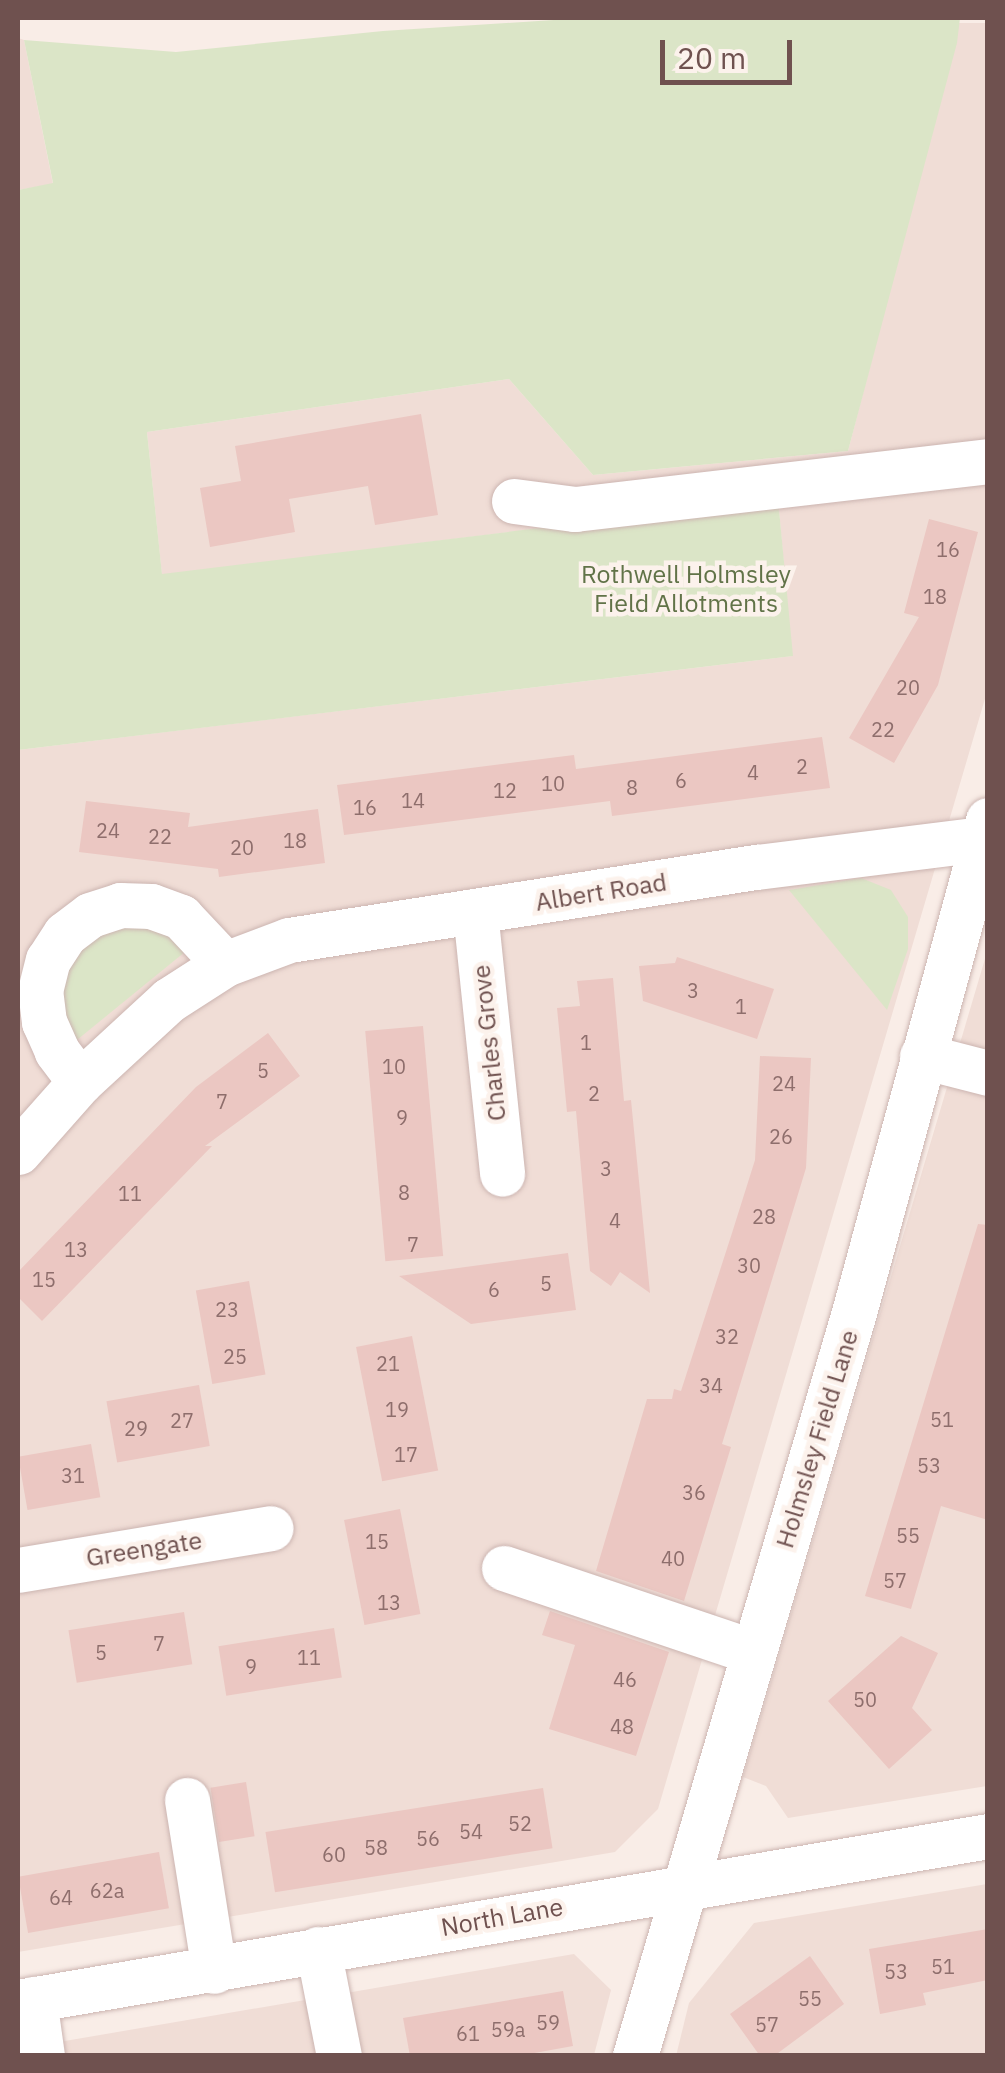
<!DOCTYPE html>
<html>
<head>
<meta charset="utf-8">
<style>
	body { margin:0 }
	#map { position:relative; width:1005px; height:2073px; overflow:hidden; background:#f9ede7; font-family:"IBM Plex Sans",sans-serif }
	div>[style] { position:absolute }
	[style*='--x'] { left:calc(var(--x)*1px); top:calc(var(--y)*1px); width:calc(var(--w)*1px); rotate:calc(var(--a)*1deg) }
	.residential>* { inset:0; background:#f0ddd6 }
	.green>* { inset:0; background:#dbe5c7 }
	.building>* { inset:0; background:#ebc7c2; transform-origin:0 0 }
	.roads { filter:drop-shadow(0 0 2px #ccb5b1) drop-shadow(0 0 2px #ccb5b1) }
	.minor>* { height:45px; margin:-22.5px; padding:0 22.5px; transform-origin:22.5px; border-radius:22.5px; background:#fff }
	span { translate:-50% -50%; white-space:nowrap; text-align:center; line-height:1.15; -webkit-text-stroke:9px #fcf2ec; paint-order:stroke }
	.number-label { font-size:20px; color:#8e6e6c }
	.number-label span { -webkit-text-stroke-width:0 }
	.park-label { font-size:25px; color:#617348 }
	.street-label { font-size:25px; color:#6f514f }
	.frame { position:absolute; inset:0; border:20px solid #6f514f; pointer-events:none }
	.scale { position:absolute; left:660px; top:40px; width:132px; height:45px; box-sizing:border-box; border:5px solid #6f514f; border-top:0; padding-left:12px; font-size:30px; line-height:35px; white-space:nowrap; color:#6f514f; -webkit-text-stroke:8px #fcf2ec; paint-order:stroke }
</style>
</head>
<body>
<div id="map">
	<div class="residential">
		<i style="clip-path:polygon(959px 23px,987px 23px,987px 692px,658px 1809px,615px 1852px,18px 1952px,18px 750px,792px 656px,778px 499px,162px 575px,147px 432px,509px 379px,593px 475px,848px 451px)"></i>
		<i style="clip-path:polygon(18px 38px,24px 40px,53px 184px,18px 190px)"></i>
		<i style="clip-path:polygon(987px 952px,987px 1786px,788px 1818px,766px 1786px,743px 1777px)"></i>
		<i style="clip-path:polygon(987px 1884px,987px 2055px,676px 2056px,689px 2003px,754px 1923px)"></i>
		<i style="clip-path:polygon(574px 1954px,611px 1990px,594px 2055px,18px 2056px,18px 2049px)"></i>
	</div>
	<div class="green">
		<i style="clip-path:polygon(584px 18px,960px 18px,957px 43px,848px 451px,593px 475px,509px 379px,147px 432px,162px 574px,778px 499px,793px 656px,18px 750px,18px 190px,53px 183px,24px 40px,176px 52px,383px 31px)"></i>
		<i style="clip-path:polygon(861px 878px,891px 890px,908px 917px,908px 949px,887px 1010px,789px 890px)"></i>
		<i style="clip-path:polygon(147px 923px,191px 947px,72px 1044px,61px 1021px,64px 970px,77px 948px,97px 932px)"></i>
	</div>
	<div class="building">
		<i style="clip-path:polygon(421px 414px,438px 515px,375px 525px,368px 486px,289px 499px,295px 532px,210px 547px,200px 488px,241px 481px,235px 446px)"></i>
		<i style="clip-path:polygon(929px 519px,978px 532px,938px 685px,894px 763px,849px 738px,919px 617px,904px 613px)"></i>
		<i style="clip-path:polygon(822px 737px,830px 788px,612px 816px,610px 801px,344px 835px,337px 785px,574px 755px,576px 769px)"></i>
		<i style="clip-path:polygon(86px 801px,190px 813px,188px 827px,318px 809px,325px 863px,219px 877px,218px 869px,79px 852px)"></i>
		<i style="clip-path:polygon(677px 957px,774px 989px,757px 1039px,643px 1001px,639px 966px,675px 963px)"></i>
		<i style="clip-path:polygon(613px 978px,624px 1101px,631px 1100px,650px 1293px,620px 1272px,611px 1286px,590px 1271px,576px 1111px,567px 1112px,557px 1008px,580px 1006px,577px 981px)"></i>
		<i style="left:423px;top:1026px;width:231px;height:58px;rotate:85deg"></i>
		<i style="clip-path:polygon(268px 1033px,300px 1076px,205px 1146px,212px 1146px,42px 1321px,18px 1297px,18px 1272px,196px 1087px)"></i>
		<i style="clip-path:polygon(760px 1056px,811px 1058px,806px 1168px,722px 1444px,731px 1447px,684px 1601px,596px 1571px,647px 1399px,672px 1399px,674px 1389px,681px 1391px,732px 1233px,755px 1160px)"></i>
		<i style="clip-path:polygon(978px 1224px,988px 1225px,988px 1520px,941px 1506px,911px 1609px,865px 1596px)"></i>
		<i style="clip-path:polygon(568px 1253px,576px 1310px,471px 1324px,399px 1276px)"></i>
		<i style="left:249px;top:1281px;width:95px;height:54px;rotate:80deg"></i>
		<i style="left:412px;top:1336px;width:137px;height:57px;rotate:79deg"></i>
		<i style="left:199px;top:1385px;width:62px;height:94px;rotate:80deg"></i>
		<i style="left:91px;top:1444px;width:54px;height:74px;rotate:80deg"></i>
		<i style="left:400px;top:1509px;width:107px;height:57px;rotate:79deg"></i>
		<i style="clip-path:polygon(550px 1611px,669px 1652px,636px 1756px,549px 1729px,575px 1645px,542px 1635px)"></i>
		<i style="left:184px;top:1612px;width:53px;height:117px;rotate:81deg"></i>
		<i style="left:334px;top:1628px;width:50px;height:117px;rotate:81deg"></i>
		<i style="clip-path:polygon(901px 1636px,938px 1653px,912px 1708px,932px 1730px,889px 1769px,828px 1701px)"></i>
		<i style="left:246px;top:1782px;width:55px;height:36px;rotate:81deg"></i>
		<i style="left:543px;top:1788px;width:61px;height:281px;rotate:81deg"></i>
		<i style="left:159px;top:1852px;width:57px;height:143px;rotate:80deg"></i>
		<i style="clip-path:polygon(988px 1929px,988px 1980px,923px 1993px,926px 2005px,880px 2014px,869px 1949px)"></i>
		<i style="clip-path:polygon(810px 1956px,844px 2004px,774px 2056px,760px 2056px,730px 2014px)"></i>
		<i style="clip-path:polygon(563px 1991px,573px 2046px,518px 2056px,410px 2056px,403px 2018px)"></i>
	</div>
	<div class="roads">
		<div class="minor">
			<i style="--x:514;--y:501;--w:62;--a:7.5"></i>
			<i style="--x:575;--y:509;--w:416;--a:-6.6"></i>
			<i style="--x:475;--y:911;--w:264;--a:84.1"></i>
			<i style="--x:922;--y:1056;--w:68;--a:14.4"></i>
			<i style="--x:80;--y:1082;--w:39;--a:-127"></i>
			<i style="--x:57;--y:1051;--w:32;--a:-114"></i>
			<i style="--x:44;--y:1022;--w:31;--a:-97"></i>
			<i style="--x:40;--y:991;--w:32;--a:-76"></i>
			<i style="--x:48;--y:960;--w:31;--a:-57"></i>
			<i style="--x:65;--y:934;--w:31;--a:-37"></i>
			<i style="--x:90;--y:915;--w:32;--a:-18"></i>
			<i style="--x:120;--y:905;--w:31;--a:2"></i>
			<i style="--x:151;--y:906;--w:32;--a:20"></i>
			<i style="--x:181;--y:917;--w:64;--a:46.9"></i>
			<i style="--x:18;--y:1152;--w:94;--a:-48.5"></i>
			<i style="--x:80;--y:1082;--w:121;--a:-42.7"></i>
			<i style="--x:169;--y:1000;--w:67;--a:-32.7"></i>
			<i style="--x:225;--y:964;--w:68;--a:-20.6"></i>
			<i style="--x:289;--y:940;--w:474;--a:-8.9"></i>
			<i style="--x:757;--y:867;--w:226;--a:-7.1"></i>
			<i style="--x:504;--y:1568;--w:263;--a:18.6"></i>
			<i style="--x:18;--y:1570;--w:256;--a:-9.4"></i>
			<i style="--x:187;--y:1800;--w:173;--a:81"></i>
			<i style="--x:318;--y:1949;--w:109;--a:78.9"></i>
			<i style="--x:34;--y:1999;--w:58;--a:82"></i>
			<i style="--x:18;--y:2002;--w:984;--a:-9.71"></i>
			<i style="--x:635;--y:2056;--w:771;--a:-73.59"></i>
			<i style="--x:853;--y:1316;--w:514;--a:-74.77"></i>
		</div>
	</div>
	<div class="number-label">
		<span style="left:948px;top:549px">16</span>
		<span style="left:935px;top:596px">18</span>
		<span style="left:908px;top:687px">20</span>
		<span style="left:883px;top:729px">22</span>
		<span style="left:802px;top:766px">2</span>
		<span style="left:753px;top:772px">4</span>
		<span style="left:681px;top:780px">6</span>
		<span style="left:553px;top:783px">10</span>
		<span style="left:632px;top:787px">8</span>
		<span style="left:505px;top:790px">12</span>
		<span style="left:413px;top:800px">14</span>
		<span style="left:365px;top:807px">16</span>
		<span style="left:108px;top:830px">24</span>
		<span style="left:160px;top:836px">22</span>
		<span style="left:295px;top:840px">18</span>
		<span style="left:242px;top:847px">20</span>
		<span style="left:693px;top:990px">3</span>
		<span style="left:741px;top:1006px">1</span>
		<span style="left:586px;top:1042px">1</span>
		<span style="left:394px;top:1066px">10</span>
		<span style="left:263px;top:1070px">5</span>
		<span style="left:784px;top:1083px">24</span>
		<span style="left:594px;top:1093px">2</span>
		<span style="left:222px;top:1101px">7</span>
		<span style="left:402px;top:1117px">9</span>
		<span style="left:781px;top:1136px">26</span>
		<span style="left:606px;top:1168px">3</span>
		<span style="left:404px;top:1192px">8</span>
		<span style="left:130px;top:1193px">11</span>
		<span style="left:764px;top:1216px">28</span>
		<span style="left:615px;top:1220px">4</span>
		<span style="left:413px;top:1244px">7</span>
		<span style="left:76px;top:1249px">13</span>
		<span style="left:749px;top:1265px">30</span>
		<span style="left:44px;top:1279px">15</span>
		<span style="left:546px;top:1283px">5</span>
		<span style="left:494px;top:1289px">6</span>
		<span style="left:227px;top:1309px">23</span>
		<span style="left:727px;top:1336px">32</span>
		<span style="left:235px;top:1356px">25</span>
		<span style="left:388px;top:1363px">21</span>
		<span style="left:711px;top:1385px">34</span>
		<span style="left:397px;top:1409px">19</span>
		<span style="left:942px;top:1419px">51</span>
		<span style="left:182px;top:1420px">27</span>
		<span style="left:136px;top:1428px">29</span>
		<span style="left:406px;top:1454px">17</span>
		<span style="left:929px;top:1465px">53</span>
		<span style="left:73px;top:1475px">31</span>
		<span style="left:694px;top:1492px">36</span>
		<span style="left:908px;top:1535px">55</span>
		<span style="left:377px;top:1541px">15</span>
		<span style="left:673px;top:1558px">40</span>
		<span style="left:895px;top:1580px">57</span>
		<span style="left:389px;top:1602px">13</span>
		<span style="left:159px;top:1643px">7</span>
		<span style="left:101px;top:1652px">5</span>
		<span style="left:309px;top:1657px">11</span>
		<span style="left:251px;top:1666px">9</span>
		<span style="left:625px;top:1679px">46</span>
		<span style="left:865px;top:1699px">50</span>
		<span style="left:622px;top:1726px">48</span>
		<span style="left:520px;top:1823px">52</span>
		<span style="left:471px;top:1831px">54</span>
		<span style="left:428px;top:1838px">56</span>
		<span style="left:376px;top:1847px">58</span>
		<span style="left:334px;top:1854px">60</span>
		<span style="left:107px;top:1890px">62a</span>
		<span style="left:61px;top:1897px">64</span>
		<span style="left:943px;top:1966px">51</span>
		<span style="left:896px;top:1971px">53</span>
		<span style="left:810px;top:1998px">55</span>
		<span style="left:548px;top:2022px">59</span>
		<span style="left:767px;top:2024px">57</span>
		<span style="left:508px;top:2029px">59a</span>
		<span style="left:468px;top:2033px">61</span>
	</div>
	<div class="park-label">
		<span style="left:686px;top:589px">Rothwell Holmsley<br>Field Allotments</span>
	</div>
	<div class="street-label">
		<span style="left:601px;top:892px;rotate:-9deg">Albert Road</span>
		<span style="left:489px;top:1043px;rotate:-96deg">Charles Grove</span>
		<span style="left:817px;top:1439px;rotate:-73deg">Holmsley Field Lane</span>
		<span style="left:144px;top:1549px;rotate:-9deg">Greengate</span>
		<span style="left:502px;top:1917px;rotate:-10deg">North Lane</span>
	</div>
	<div class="frame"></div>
	<div class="scale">20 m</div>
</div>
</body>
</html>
